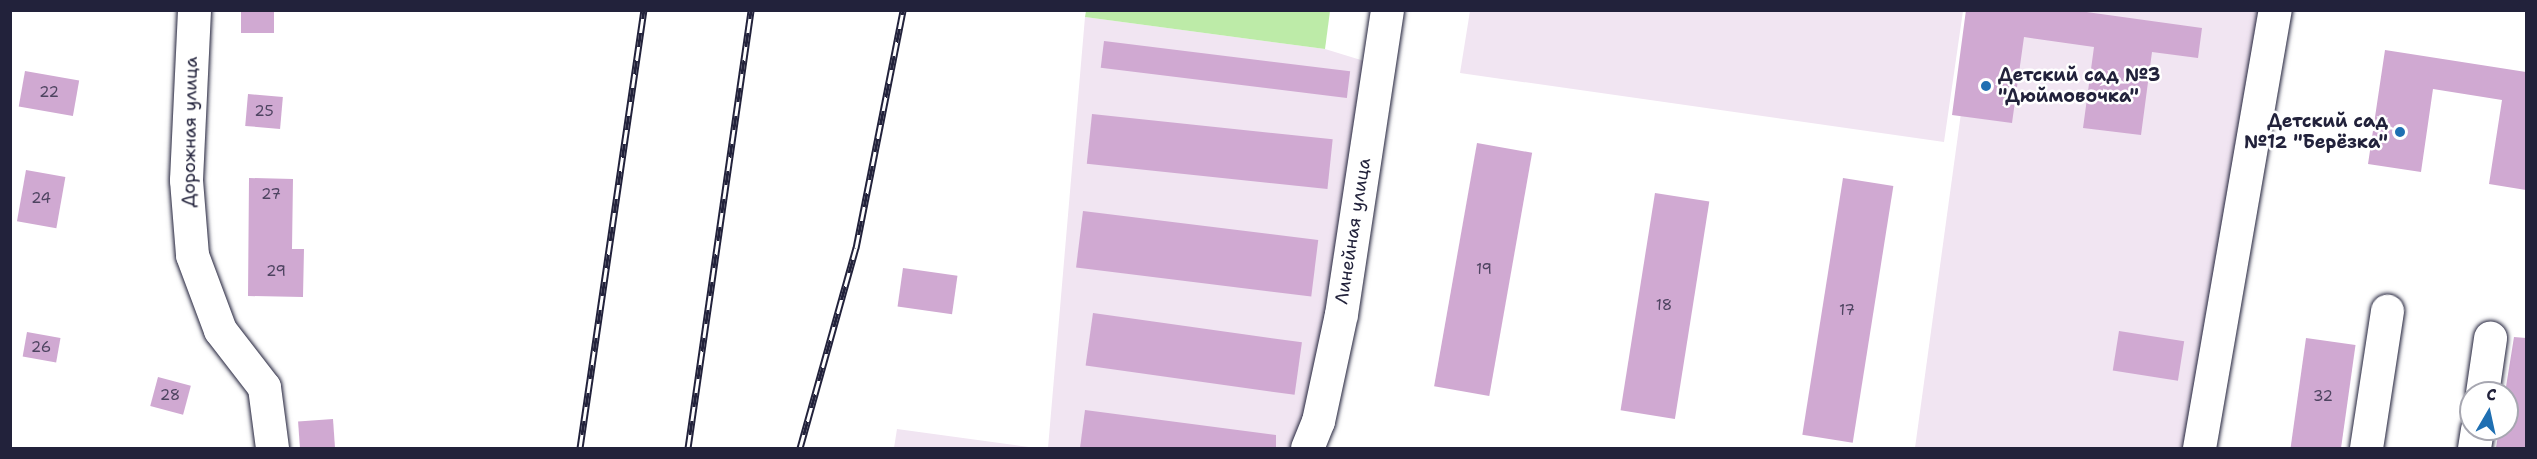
<!DOCTYPE html>
<html>
<head>
<meta charset="utf-8">
<style>
	body { margin:0 }
	#map { position:relative; width:2537px; height:459px; overflow:hidden; background:#fff; font-family:"Shantell Sans",sans-serif }
	div>[style] { position:absolute }
	[style*='--x'] { left:calc(var(--x)*1px); top:calc(var(--y)*1px); width:calc(var(--w)*1px); rotate:calc(var(--a)*1deg) }
	.built>* { inset:0; background:#f1e5f2 }
	.green>* { inset:0; background:#bdeba8 }
	.building>* { inset:0; background:#d0a9d2; transform-origin:0 0 }
	.roads { filter:drop-shadow(0 0 2px #22223b) drop-shadow(0 0 2px #22223b) }
	.minor>* { height:33px; margin:-16.5px; padding:0 16.5px; transform-origin:16.5px; border-radius:16.5px; background:#fff }
	.secondary>* { height:33px; margin:-16.5px; padding:0 16.5px; transform-origin:16.5px; border-radius:16.5px; background:#fff }
	.rail>* { height:7px; margin-top:-3.5px; transform-origin:0; background:repeating-linear-gradient(90deg,#fff 0 14px,#22223b 0 28px); box-sizing:border-box; border-block:2px solid #22223b }
	.dots>* { width:16px; height:16px; translate:-50% -50%; box-sizing:border-box; border:3px solid #fff; border-radius:50% }
	span { translate:-50% -50%; white-space:nowrap; text-align:center; line-height:1.15; -webkit-text-stroke:5px #fff; paint-order:stroke }
	.number-label { font-size:15px; color:#4e4461 }
	.number-label span { -webkit-text-stroke-width:0 }
	.poi-label { font-size:18px; color:#22223b; font-weight:700 }
	.left { translate:0 -50%; text-align:left }
	.right { translate:-100% -50%; text-align:right }
	.street-label { font-size:18px; color:#22223b }
	.frame { position:absolute; inset:0; border:12px solid #22223b; pointer-events:none }
	.north { position:absolute; left:2459px; top:381px; width:60px; height:60px; box-sizing:border-box; background:#fff; border:2px solid #a7a7b1; border-radius:50%; rotate:9deg; font-size:16px; font-weight:700; line-height:24px; text-align:center; color:#22223b }
	.north::after { content:''; display:block; margin:auto; width:21px; height:27px; background:#1f6fb2; clip-path:polygon(50% 0,100% 100%,50% 72%,0 100%) }
</style>
</head>
<body>
<div id="map">
	<div class="built">
		<i style="clip-path:polygon(1470px 11px,1470px 10px,1963px 11px,1944px 142px,1460px 73px)"></i>
		<i style="clip-path:polygon(1975px 11px,2271px 11px,2207px 448px,1915px 448px)"></i>
		<i style="clip-path:polygon(1085px 17px,1325px 49px,1374px 64px,1331px 359px,1293px 448px,1048px 448px)"></i>
		<i style="clip-path:polygon(897px 429px,1036px 448px,894px 448px)"></i>
	</div>
	<div class="green">
		<i style="clip-path:polygon(1086px 11px,1330px 10px,1330px 11px,1325px 49px,1085px 17px)"></i>
	</div>
	<div class="building">
		<i style="left:241px;top:10px;width:33px;height:23px"></i>
		<i style="clip-path:polygon(1966px 10px,2072px 10px,2202px 28px,2198px 58px,2152px 52px,2141px 135px,2083px 128px,2094px 47px,2024px 37px,2012px 123px,1952px 115px)"></i>
		<i style="left:1104px;top:41px;width:248px;height:27px;rotate:7deg"></i>
		<i style="clip-path:polygon(2385px 50px,2526px 72px,2526px 190px,2489px 184px,2502px 100px,2433px 89px,2421px 172px,2368px 164px)"></i>
		<i style="left:25px;top:71px;width:55px;height:36px;rotate:10deg"></i>
		<i style="left:248px;top:94px;width:35px;height:32px;rotate:5deg"></i>
		<i style="left:1092px;top:114px;width:242px;height:50px;rotate:6deg"></i>
		<i style="left:1477px;top:143px;width:56px;height:247px;rotate:10deg"></i>
		<i style="left:26px;top:170px;width:40px;height:52px;rotate:10deg"></i>
		<i style="clip-path:polygon(249px 178px,293px 179px,292px 249px,304px 249px,303px 297px,248px 296px)"></i>
		<i style="left:1843px;top:178px;width:51px;height:260px;rotate:9deg"></i>
		<i style="left:1655px;top:193px;width:55px;height:220px;rotate:9deg"></i>
		<i style="left:1083px;top:211px;width:237px;height:57px;rotate:7deg"></i>
		<i style="left:903px;top:268px;width:55px;height:39px;rotate:8deg"></i>
		<i style="left:1093px;top:313px;width:211px;height:53px;rotate:8deg"></i>
		<i style="left:2119px;top:331px;width:66px;height:40px;rotate:9deg"></i>
		<i style="left:27px;top:332px;width:34px;height:25px;rotate:10deg"></i>
		<i style="clip-path:polygon(2514px 337px,2526px 338px,2526px 448px,2496px 448px,2499px 429px,2507px 429px,2505px 393px)"></i>
		<i style="left:2306px;top:338px;width:50px;height:111px;rotate:8deg"></i>
		<i style="left:158px;top:377px;width:34px;height:30px;rotate:15deg"></i>
		<i style="clip-path:polygon(1085px 410px,1276px 435px,1276px 448px,1080px 448px)"></i>
		<i style="left:333px;top:419px;width:29px;height:35px;rotate:86deg"></i>
	</div>
	<div class="roads">
		<div class="minor">
			<i style="--x:194;--y:10;--w:170;--a:92.7"></i>
			<i style="--x:186;--y:180;--w:75;--a:85.4"></i>
			<i style="--x:192;--y:255;--w:80;--a:69.5"></i>
			<i style="--x:220;--y:330;--w:72;--a:52.3"></i>
			<i style="--x:264;--y:387;--w:62;--a:82.5"></i>
			<i style="--x:2482;--y:393;--w:56;--a:-81.7"></i>
			<i style="--x:2199;--y:448;--w:445;--a:-80.2"></i>
			<i style="--x:2366;--y:448;--w:139;--a:-81.3"></i>
			<i style="--x:2474;--y:448;--w:19;--a:-81"></i>
		</div>
		<div class="secondary">
			<i style="--x:1307;--y:448;--w:29;--a:-68"></i>
			<i style="--x:1318;--y:421;--w:109;--a:-77.9"></i>
			<i style="--x:1341;--y:314;--w:307;--a:-81.4"></i>
		</div>
	</div>
	<div class="rail">
		<i style="--x:580;--y:448;--w:443;--a:-81.7"></i>
		<i style="--x:688;--y:448;--w:443;--a:-81.8"></i>
		<i style="--x:800;--y:448;--w:208;--a:-74.4"></i>
		<i style="--x:856;--y:248;--w:243;--a:-78.8"></i>
	</div>
	<div class="dots">
		<i style="left:1986px;top:86px;background:#1f6fb2"></i>
		<i style="left:2400px;top:132px;background:#1f6fb2"></i>
	</div>
	<div class="number-label">
		<span style="left:49px;top:93px">22</span>
		<span style="left:264px;top:112px">25</span>
		<span style="left:271px;top:195px">27</span>
		<span style="left:41px;top:199px">24</span>
		<span style="left:1484px;top:270px">19</span>
		<span style="left:276px;top:272px">29</span>
		<span style="left:1664px;top:306px">18</span>
		<span style="left:1847px;top:311px">17</span>
		<span style="left:41px;top:348px">26</span>
		<span style="left:170px;top:396px">28</span>
		<span style="left:2323px;top:397px">32</span>
	</div>
	<div class="poi-label">
		<span class="left" style="left:1998px;top:86px">Детский сад №3<br>"Дюймовочка"</span>
		<span class="right" style="left:2388px;top:132px">Детский сад<br>№12 "Берёзка"</span>
	</div>
	<div class="street-label">
		<span style="left:190px;top:132px;rotate:-89deg">Дорожная улица</span>
		<span style="left:1353px;top:231px;rotate:-81deg">Линейная улица</span>
	</div>
	<div class="frame"></div>
	<div class="north">С</div>
</div>
</body>
</html>
